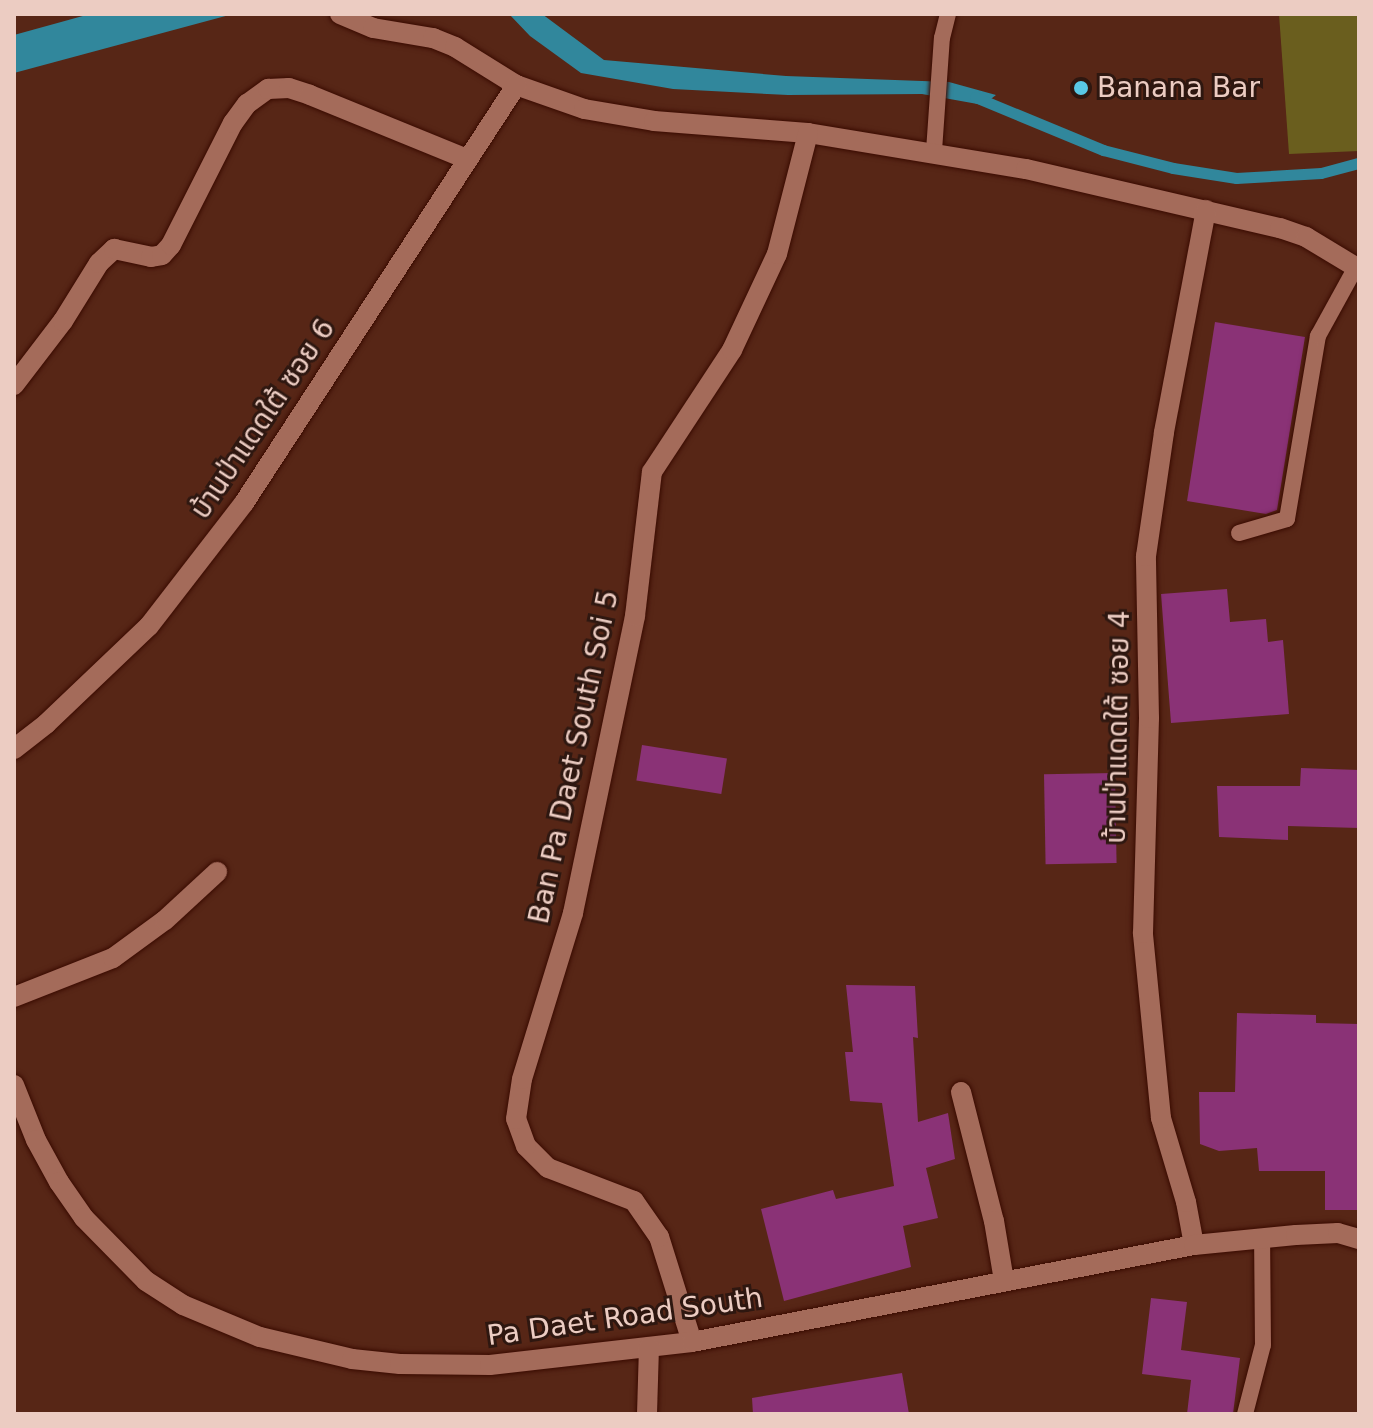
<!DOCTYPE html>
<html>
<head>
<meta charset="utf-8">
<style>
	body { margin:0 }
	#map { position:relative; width:1373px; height:1428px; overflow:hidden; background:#572616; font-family:"DejaVu Sans","Noto Sans Thai",sans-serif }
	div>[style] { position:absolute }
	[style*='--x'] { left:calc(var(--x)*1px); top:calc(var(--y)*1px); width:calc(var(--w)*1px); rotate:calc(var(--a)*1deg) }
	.green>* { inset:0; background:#6a5e1e }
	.water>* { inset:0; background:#31879c }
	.stream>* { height:11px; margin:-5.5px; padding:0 5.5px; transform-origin:5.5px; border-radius:5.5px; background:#31879c }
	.building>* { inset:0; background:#8a3276; transform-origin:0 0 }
	.roads { filter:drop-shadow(0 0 2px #3a0b00) drop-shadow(0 0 2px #3a0b00) }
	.service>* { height:16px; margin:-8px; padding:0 8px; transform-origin:8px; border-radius:8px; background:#a46b5a }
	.minor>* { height:20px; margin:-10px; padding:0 10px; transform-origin:10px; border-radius:10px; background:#a46b5a }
	.tertiary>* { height:20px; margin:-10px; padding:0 10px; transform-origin:10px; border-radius:10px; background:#a46b5a }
	.dots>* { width:22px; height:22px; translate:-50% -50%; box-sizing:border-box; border:4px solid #2e1710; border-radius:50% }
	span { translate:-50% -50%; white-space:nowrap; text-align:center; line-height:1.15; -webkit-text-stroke:6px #2e1710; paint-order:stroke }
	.poi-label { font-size:28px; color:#ecccc2 }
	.left { translate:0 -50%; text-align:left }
	.street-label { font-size:28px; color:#ecccc2 }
	.frame { position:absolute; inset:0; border:16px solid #ecccc2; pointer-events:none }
</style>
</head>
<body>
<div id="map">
	<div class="green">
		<i style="clip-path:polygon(1279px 14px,1359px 14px,1359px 151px,1289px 154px)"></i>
	</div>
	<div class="water">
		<i style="clip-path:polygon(90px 14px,233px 14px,14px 73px,14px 35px)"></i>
		<i style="clip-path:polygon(509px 14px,542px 14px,604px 60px,786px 76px,949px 82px,996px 95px,983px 105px,922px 94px,788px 95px,673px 89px,581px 73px,530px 36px)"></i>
	</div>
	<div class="stream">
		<i style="--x:975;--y:97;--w:139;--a:22.5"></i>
		<i style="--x:1103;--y:150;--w:72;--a:14.4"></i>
		<i style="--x:1173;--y:168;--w:64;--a:9"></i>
		<i style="--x:1236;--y:178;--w:85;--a:-3.4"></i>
		<i style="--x:1321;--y:173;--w:39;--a:-15"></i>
	</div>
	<div class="building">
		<i style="clip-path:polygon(1215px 322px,1305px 337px,1277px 510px,1266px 514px,1187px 501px)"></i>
		<i style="clip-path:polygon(1227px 589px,1230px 622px,1266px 619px,1268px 642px,1283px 640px,1289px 714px,1171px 723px,1161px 594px)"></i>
		<i style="left:642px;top:745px;width:86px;height:36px;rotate:9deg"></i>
		<i style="clip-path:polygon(1301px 768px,1359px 770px,1359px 828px,1288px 826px,1288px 840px,1219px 837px,1217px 786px,1300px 786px)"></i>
		<i style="left:1115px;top:773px;width:90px;height:71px;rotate:89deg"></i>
		<i style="clip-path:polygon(846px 985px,915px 986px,918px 1038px,913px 1037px,918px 1122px,948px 1113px,955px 1159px,926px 1168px,938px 1218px,903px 1226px,911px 1267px,784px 1301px,761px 1209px,833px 1190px,836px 1199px,894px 1186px,882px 1103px,850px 1101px,845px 1052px,853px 1052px)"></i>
		<i style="clip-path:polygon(1237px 1013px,1316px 1015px,1316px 1023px,1359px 1024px,1359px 1210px,1325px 1210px,1325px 1171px,1259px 1171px,1257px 1148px,1219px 1151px,1200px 1144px,1199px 1092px,1235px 1092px)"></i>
		<i style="clip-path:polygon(1151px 1298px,1187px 1302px,1181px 1350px,1240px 1358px,1233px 1414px,1187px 1414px,1191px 1380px,1142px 1374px)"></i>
		<i style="clip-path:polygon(902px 1373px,909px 1414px,753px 1414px,752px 1398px)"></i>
	</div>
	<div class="roads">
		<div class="service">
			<i style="--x:934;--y:151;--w:113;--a:-86"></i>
			<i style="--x:942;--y:38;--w:25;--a:-76"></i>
			<i style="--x:1239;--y:533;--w:50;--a:-16.3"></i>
			<i style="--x:1287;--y:519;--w:186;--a:-80.4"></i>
			<i style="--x:1318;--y:336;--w:79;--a:-61.2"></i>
			<i style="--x:1245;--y:1414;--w:71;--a:-75.4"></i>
			<i style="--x:1263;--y:1345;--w:105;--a:-90.5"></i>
		</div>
		<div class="minor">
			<i style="--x:340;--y:14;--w:36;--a:23"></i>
			<i style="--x:373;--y:28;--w:61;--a:9.5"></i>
			<i style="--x:433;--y:38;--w:24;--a:22"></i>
			<i style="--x:455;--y:47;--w:72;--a:31.9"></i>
			<i style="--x:516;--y:85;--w:72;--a:19.4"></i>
			<i style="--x:584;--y:109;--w:71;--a:9.7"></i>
			<i style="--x:654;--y:121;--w:154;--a:4.5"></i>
			<i style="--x:808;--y:133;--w:221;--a:9.4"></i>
			<i style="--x:1026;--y:169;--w:261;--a:13.1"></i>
			<i style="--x:1280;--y:228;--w:28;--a:19"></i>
			<i style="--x:1306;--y:237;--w:62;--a:31.1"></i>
			<i style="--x:14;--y:385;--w:81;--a:-52.6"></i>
			<i style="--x:63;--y:321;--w:68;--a:-58.2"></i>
			<i style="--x:99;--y:263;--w:21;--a:-43"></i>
			<i style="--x:114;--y:249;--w:38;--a:12"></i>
			<i style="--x:151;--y:257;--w:11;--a:-10"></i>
			<i style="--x:162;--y:255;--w:13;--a:-48"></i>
			<i style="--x:171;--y:245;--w:137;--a:-63.1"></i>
			<i style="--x:233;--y:123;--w:24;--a:-54"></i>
			<i style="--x:247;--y:104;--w:26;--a:-36"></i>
			<i style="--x:268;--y:89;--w:21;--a:-3"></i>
			<i style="--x:289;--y:88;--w:22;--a:18"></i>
			<i style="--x:310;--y:95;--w:170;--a:22.2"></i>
			<i style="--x:14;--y:749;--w:41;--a:-38"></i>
			<i style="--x:46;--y:724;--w:142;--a:-43.6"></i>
			<i style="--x:149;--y:626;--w:155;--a:-52.3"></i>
			<i style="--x:244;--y:503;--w:499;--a:-56.9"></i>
			<i style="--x:14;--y:997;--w:106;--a:-21.5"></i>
			<i style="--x:113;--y:958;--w:64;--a:-36.2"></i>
			<i style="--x:165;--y:920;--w:71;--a:-42.7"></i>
			<i style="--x:961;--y:1092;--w:133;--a:75.7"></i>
			<i style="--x:994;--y:1221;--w:61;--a:80.5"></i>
			<i style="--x:1194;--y:1245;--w:44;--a:-100.5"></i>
			<i style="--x:1186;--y:1202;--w:88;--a:-106.6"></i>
			<i style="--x:1161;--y:1118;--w:186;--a:-95.6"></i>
			<i style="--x:1143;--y:933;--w:215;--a:-88.4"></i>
			<i style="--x:1149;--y:718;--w:162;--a:-91.1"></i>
			<i style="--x:1146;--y:556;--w:125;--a:-81.7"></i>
			<i style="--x:1164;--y:432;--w:226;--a:-79.3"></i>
			<i style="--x:692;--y:1342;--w:110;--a:-107.4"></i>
			<i style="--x:659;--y:1237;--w:44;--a:-124.8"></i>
			<i style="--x:634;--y:1201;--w:92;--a:-159"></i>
			<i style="--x:548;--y:1168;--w:31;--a:-135"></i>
			<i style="--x:526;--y:1146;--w:29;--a:-110"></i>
			<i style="--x:516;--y:1119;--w:40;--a:-81.5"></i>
			<i style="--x:522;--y:1079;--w:174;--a:-72.9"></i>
			<i style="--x:573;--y:913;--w:303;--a:-78.2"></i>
			<i style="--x:635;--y:616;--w:145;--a:-83.3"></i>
			<i style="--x:652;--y:472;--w:146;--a:-56.7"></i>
			<i style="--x:732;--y:350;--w:106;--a:-64.9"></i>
			<i style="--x:777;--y:254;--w:125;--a:-75.6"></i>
		</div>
		<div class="tertiary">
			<i style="--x:14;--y:1085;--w:59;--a:68.2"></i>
			<i style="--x:36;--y:1140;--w:48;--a:61.3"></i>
			<i style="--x:59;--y:1182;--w:44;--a:55.2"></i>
			<i style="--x:84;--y:1218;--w:88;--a:45.5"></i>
			<i style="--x:146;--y:1281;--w:44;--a:33"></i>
			<i style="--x:183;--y:1305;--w:83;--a:22.6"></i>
			<i style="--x:260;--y:1337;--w:95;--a:13.4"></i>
			<i style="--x:352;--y:1359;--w:48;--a:5.9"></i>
			<i style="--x:400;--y:1364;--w:90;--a:0.6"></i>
			<i style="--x:490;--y:1365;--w:203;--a:-6.5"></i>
			<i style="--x:692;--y:1342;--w:511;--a:-10.94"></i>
			<i style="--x:1194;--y:1245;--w:102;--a:-5.6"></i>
			<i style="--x:1296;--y:1235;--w:42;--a:-2.7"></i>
			<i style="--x:1338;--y:1233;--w:22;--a:16"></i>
			<i style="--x:647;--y:1414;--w:67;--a:-88.3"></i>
		</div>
	</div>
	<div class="dots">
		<i style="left:1081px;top:88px;background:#59c8e5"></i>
	</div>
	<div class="poi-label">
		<span class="left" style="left:1097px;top:88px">Banana Bar</span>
	</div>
	<div class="street-label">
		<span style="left:263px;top:419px;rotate:-56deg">บ้านป่าแดดใต้ ซอย 6</span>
		<span style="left:1118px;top:727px;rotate:-89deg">บ้านป่าแดดใต้ ซอย 4</span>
		<span style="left:574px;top:757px;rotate:-78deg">Ban Pa Daet South Soi 5</span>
		<span style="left:625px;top:1317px;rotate:-8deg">Pa Daet Road South</span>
	</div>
	<div class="frame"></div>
</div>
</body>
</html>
